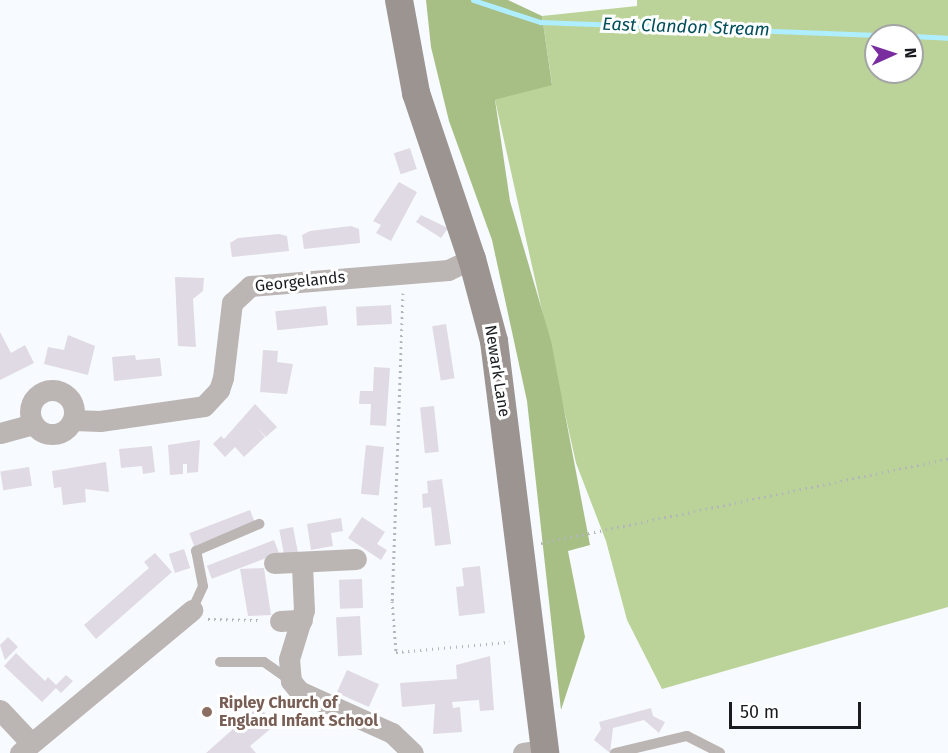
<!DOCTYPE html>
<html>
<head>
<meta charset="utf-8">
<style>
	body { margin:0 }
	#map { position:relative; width:948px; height:753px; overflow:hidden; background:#f7fafe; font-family:"Fira Sans",sans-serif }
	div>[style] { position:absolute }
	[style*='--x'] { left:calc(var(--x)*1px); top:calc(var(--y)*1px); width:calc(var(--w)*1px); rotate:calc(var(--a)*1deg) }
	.green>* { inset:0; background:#bbd398 }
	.forest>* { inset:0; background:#a7be84 }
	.stream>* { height:5px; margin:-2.5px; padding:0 2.5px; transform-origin:2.5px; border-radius:2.5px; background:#afeefe }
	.building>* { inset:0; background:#e0dae5; transform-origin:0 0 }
	.path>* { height:3px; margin-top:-1.5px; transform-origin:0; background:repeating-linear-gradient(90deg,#b3b6ba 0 1.5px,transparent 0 6px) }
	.lane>* { height:10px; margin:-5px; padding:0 5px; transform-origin:5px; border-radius:5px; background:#bbb5b3 }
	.street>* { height:21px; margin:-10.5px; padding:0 10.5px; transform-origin:10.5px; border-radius:10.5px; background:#bbb5b3 }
	.street>.ring { margin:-10.5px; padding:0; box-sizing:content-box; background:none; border:21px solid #bbb5b3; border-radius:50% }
	.secondary>* { height:28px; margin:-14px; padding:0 14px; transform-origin:14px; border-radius:14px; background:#9c9491 }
	.dots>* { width:16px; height:16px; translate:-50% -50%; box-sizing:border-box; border:3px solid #fff; border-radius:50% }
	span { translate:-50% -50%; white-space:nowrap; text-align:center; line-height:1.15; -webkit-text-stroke:6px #fff; paint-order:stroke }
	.street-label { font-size:16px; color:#191b1f }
	.education-label { font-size:16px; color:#785e54; font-weight:700 }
	.left { translate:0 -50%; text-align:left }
	.water-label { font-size:18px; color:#004d5a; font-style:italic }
	.north { position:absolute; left:864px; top:24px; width:60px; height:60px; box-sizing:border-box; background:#fff; border:2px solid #a3a4a5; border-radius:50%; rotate:87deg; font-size:16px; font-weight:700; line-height:24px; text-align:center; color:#191b1f }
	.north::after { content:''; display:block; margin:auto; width:21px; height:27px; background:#792d9f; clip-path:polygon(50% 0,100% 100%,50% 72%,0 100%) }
	.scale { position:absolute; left:729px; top:702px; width:132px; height:27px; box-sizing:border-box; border:3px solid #191b1f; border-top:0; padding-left:8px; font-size:18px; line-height:21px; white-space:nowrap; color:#191b1f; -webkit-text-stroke:4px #fff; paint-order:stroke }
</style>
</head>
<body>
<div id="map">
	<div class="green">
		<i style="clip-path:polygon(evenodd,637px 0,948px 0,948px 607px,662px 689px,627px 620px,606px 541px,576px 463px,495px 100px,552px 84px,542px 16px,637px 6px,637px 0,876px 36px,912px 36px,912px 72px,876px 72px,876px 36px)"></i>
	</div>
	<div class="forest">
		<i style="clip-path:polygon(426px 0,508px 0,542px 16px,552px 85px,495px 100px,510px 201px,551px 341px,590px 545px,568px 551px,585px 637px,561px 710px,527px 401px,492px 240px,449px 121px,431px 47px)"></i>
	</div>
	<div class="stream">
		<i style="--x:473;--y:0;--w:71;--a:18.2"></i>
		<i style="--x:540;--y:22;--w:363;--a:2.2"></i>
		<i style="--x:912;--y:36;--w:36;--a:3"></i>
	</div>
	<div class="building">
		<i style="left:410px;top:148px;width:22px;height:17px;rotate:72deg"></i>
		<i style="clip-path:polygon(399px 182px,417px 192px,391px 241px,376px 233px,381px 225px,373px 221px)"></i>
		<i style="clip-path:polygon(421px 215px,448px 228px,441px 238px,416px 222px)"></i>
		<i style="clip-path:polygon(351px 226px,359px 229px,360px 243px,304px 249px,302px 235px,310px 231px)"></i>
		<i style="clip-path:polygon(279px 234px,287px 236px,289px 251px,232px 257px,230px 243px,238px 238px)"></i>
		<i style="clip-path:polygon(175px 277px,204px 278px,203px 291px,193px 299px,196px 347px,178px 346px)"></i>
		<i style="left:391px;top:305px;width:19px;height:35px;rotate:87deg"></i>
		<i style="left:326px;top:306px;width:19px;height:51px;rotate:84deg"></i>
		<i style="left:446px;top:324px;width:55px;height:14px;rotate:81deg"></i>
		<i style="clip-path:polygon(0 332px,11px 353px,25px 345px,34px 363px,0 380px)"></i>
		<i style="clip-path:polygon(68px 335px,95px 346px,88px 375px,44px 364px,48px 347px,64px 350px)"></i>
		<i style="clip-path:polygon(263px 350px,278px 351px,277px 362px,293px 364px,287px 394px,260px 392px)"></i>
		<i style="clip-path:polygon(135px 355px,136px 360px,160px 358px,162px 376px,114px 381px,112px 357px)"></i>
		<i style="clip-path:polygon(374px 367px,390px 368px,386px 426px,370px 425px,371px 404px,359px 404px,360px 391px,373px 391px)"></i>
		<i style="clip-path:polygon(255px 404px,277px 427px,266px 437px,257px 427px,265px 437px,244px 457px,235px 447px,225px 457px,213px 444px,221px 436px,224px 439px)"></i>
		<i style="left:434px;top:406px;width:46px;height:14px;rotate:84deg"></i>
		<i style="clip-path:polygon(200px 440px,198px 472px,187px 473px,187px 464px,183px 464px,183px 474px,170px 475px,168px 445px)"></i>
		<i style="left:366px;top:445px;width:18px;height:49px;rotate:6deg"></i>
		<i style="clip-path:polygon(152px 446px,155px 472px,143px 474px,142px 466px,121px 468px,119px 449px)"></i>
		<i style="clip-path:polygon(106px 462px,109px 492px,85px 489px,86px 502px,63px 505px,61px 487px,54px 488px,52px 471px)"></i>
		<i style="left:29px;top:467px;width:19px;height:29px;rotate:81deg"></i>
		<i style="clip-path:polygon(442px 479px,451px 544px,435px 546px,431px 507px,423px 508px,422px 494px,428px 493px,427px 481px)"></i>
		<i style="left:250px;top:510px;width:14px;height:65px;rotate:69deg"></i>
		<i style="clip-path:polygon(362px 517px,385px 532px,377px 544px,387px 550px,381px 560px,348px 538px)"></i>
		<i style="clip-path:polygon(341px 518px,343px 531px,331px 533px,333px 546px,311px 550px,307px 524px)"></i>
		<i style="left:293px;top:527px;width:26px;height:14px;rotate:79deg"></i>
		<i style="left:274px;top:540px;width:14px;height:72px;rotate:69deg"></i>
		<i style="left:184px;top:549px;width:20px;height:16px;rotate:72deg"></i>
		<i style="clip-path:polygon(155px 553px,172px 572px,96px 639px,84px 625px,149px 568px,144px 562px)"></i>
		<i style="clip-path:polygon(480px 566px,485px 613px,459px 616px,456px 587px,464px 586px,462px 568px)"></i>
		<i style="clip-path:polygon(264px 568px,271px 615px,248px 616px,240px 569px)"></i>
		<i style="left:362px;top:579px;width:29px;height:23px;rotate:88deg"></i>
		<i style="left:360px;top:616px;width:39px;height:24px;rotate:87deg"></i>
		<i style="clip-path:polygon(8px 637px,18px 647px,5px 660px,0 645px)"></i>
		<i style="clip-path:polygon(16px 653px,45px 681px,48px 677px,56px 685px,66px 675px,73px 681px,61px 693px,56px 688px,42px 702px,4px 666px)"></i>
		<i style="clip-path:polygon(490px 656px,494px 710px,480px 711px,479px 700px,452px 702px,453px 708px,460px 707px,462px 732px,433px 734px,435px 704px,402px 707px,400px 683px,457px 679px,456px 665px)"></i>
		<i style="left:347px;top:670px;width:35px;height:25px;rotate:24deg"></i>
		<i style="clip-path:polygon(259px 706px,275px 725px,250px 746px,256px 753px,206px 753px)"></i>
		<i style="clip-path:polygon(651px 708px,653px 716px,665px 722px,659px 733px,644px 720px,613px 728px,610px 753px,594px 740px,601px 729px,599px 722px)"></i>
	</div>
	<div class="path">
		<i style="--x:403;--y:293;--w:308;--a:92"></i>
		<i style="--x:392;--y:601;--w:51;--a:85.5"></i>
		<i style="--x:396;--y:652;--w:114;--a:-5"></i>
		<i style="--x:541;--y:543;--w:416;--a:-11.7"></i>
		<i style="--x:208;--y:619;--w:53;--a:1.1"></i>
	</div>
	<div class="lane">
		<i style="--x:192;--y:610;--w:26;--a:-65"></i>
		<i style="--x:203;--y:586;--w:36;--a:-101"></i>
		<i style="--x:196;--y:551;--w:69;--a:-23.2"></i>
		<i style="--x:220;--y:662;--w:44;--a:0"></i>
		<i style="--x:264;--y:662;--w:33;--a:35"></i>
		<i style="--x:615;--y:753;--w:74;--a:-13.3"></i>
		<i style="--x:687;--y:736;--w:37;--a:27"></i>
	</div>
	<div class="street">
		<i class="ring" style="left:30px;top:390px;width:23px;height:23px"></i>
		<i style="--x:73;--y:420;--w:27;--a:2"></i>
		<i style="--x:100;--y:421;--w:105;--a:-8.2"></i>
		<i style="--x:204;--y:406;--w:22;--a:-47"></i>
		<i style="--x:219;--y:390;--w:13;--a:-72"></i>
		<i style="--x:223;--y:378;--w:76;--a:-83.2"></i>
		<i style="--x:232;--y:303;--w:25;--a:-43"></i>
		<i style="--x:250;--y:286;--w:199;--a:-4.6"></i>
		<i style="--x:448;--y:270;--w:26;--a:-25"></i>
		<i style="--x:0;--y:433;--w:34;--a:-15"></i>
		<i style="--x:274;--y:563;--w:82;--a:-2.8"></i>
		<i style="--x:302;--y:565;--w:45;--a:87.5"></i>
		<i style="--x:304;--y:610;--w:51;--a:107"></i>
		<i style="--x:289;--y:659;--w:22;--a:85"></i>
		<i style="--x:291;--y:681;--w:13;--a:51"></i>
		<i style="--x:299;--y:691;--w:102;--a:24.3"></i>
		<i style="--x:392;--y:733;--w:29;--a:44"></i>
		<i style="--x:280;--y:621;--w:22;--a:-3"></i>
		<i style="--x:0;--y:710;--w:45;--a:46.8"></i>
		<i style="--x:20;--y:753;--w:224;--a:-39.7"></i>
		<i style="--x:523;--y:753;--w:22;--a:-8"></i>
	</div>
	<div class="secondary">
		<i style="--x:399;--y:0;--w:95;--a:79.6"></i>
		<i style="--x:416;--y:93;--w:175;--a:71.4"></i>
		<i style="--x:472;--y:259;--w:85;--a:75"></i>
		<i style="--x:494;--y:341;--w:415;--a:82.9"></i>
	</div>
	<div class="dots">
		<i style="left:207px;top:712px;background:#8d6e63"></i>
	</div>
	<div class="street-label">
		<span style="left:300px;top:282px;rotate:-6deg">Georgelands</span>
		<span style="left:497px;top:371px;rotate:81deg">Newark Lane</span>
	</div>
	<div class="education-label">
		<span class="left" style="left:219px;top:712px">Ripley Church of<br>England Infant School</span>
	</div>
	<div class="water-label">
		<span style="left:686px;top:27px;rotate:2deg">East Clandon Stream</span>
	</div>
	<div class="north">N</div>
	<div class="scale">50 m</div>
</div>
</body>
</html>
